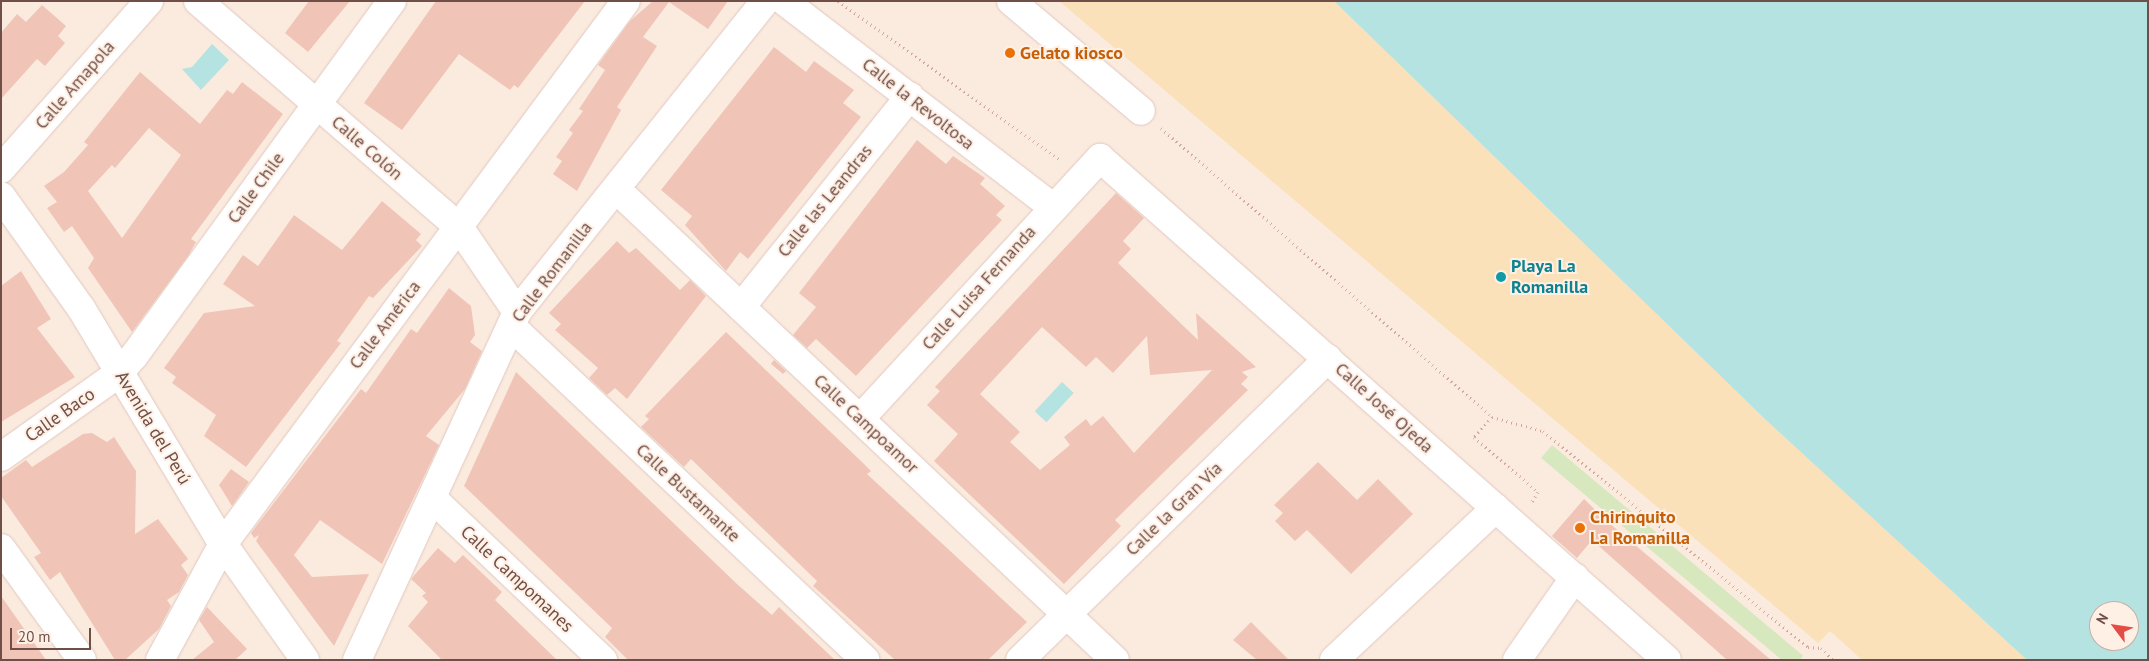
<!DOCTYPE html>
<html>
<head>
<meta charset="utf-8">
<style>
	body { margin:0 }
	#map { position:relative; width:2149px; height:661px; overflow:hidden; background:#fbebdf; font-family:"PT Sans",sans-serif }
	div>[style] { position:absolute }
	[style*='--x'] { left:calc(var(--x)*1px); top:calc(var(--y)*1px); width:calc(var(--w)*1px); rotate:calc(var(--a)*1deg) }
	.green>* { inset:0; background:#d7e8bf; transform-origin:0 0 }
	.sand>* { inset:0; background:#fae1ba }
	.water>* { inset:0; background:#b5e3e2; transform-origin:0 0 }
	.building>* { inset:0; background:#f0c4b7 }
	.path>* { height:3px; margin-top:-1.5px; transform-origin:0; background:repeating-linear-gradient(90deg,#d4a79b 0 1px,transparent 0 5px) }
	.roads { filter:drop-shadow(0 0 1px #e1c8bf) drop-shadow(0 0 1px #e1c8bf) }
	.minor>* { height:28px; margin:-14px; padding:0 14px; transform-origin:14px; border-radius:14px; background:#fff }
	.dots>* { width:14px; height:14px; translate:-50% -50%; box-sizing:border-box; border:2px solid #fff0e5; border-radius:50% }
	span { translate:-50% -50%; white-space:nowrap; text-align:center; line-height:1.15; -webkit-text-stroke:4px #fff0e5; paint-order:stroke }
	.food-label { font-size:18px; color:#c56008; font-weight:700 }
	.left { translate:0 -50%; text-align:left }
	.street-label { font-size:18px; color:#704f48 }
	.culture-label { font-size:18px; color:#0d838f; font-weight:700 }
	.frame { position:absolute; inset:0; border:2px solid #704f48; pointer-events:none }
	.north { position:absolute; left:2089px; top:601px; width:50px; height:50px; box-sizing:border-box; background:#fff0e5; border:1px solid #c6b0a6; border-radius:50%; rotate:301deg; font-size:14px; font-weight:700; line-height:20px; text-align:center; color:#704f48 }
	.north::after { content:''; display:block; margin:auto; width:18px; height:22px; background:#e34d46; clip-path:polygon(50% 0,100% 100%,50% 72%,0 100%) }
	.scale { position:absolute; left:10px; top:628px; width:81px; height:22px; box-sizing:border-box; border:2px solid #704f48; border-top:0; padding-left:6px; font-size:15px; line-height:18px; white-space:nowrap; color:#704f48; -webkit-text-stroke:4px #fff0e5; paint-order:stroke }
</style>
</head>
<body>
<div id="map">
	<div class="green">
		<i style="left:1552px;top:445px;width:328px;height:17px;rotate:40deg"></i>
	</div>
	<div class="sand">
		<i style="clip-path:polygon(1059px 1px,1334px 1px,1767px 421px,2027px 660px,1862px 660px,1830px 631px,1818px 643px)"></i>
	</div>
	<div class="water">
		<i style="clip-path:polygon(evenodd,1334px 1px,2148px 1px,2148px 660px,2027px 660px,1767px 421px,1334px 1px,2099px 611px,2129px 611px,2129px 641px,2099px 641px,2099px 611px)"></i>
		<i style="clip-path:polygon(212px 44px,229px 60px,201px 90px,182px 69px,192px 67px)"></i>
		<i style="left:1062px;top:382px;width:16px;height:40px;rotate:43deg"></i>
	</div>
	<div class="building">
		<i style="clip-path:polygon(309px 1px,350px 1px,308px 52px,285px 33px)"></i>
		<i style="clip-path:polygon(436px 1px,585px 1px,518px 88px,514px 85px,510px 90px,459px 54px,402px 130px,364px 103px)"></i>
		<i style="clip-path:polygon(653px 1px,728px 1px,708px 29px,669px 2px,643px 37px,657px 46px,617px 107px,621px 110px,577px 191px,553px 174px,562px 161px,556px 157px,573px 133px,569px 130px,583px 111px,579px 109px,605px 70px,598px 65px,630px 21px)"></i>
		<i style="clip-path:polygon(42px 5px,66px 26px,58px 36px,65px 43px,45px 66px,37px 59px,1px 99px,1px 33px,17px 14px,26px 22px)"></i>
		<i style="clip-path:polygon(774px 47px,806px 72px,814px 61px,854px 90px,843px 103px,861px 117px,748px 259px,740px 252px,726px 271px,685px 225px,692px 216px,661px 190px)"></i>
		<i style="clip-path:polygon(evenodd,140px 72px,200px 124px,227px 90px,233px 94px,242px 82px,283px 114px,191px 239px,196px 242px,188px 256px,132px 332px,88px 268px,94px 258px,72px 226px,64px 232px,47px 208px,57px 202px,44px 186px,64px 172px,88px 145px,84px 142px,140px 72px,149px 128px,181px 155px,122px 238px,88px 191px,112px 165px,115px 168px,149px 128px)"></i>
		<i style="clip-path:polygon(917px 140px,946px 164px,953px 156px,985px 178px,980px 184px,1005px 206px,996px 215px,1002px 220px,856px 376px,816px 339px,807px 348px,793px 335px,816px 307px,799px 293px)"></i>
		<i style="clip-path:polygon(evenodd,1116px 193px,1144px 218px,1123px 241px,1131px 249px,1118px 263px,1198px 340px,1196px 313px,1256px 367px,1242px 372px,1248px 377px,1241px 384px,1248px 390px,1115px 520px,1121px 526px,1064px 584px,934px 461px,958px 434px,927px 405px,940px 391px,935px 387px,1116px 193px,1042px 327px,1086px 367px,1096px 357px,1113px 373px,1147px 336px,1150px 375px,1212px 370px,1134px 453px,1103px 416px,1091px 426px,1086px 419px,1064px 437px,1070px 445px,1040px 470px,1010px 442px,1020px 432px,980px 394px,1042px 327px)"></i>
		<i style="clip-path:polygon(382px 201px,421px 234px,416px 240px,422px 246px,373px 298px,369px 296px,337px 341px,341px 343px,334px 352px,246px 467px,204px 436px,216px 415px,172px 383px,176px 377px,164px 368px,204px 313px,255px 306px,223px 284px,243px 255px,258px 266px,294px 215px,342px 250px)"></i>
		<i style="clip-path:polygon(617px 241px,629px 253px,636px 248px,680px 290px,690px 280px,706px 296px,627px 399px,615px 388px,607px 395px,589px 378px,598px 368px,555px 330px,561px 324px,549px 313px)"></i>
		<i style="clip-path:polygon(21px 271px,51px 319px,37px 328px,75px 377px,1px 422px,1px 286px)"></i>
		<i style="clip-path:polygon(449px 288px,471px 306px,475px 335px,470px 342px,482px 351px,465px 389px,426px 436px,439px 445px,382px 564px,320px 520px,294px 555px,312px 577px,369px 574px,334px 646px,256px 541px,259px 535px,254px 538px,251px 533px,361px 389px,366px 393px,411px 329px,417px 333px)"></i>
		<i style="clip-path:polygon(726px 332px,863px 463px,871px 471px,867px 474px,1027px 622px,988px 660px,895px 660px,813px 586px,817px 581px,691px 459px,684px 467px,641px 427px,649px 419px,645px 416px)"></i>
		<i style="clip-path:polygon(774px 360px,786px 371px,783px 374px,771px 364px)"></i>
		<i style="clip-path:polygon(516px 372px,737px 584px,772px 615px,779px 607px,835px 660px,628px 660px,605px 637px,612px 628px,464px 486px)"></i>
		<i style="clip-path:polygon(92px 433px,107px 442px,114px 437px,136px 471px,135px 534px,158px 519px,188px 559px,181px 565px,188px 575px,179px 592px,167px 600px,171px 606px,159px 629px,125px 660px,115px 660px,60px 572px,50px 580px,34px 557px,41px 553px,1px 496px,1px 478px,26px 460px,32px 467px,83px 434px)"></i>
		<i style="clip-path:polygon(1318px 462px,1357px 500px,1378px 479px,1413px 514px,1351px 574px,1307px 530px,1295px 541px,1275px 521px,1283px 513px,1274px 505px)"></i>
		<i style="clip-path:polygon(231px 469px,249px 482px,232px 506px,219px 485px)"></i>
		<i style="clip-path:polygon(1584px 499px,1608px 522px,1771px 660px,1727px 660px,1592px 540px,1577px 558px,1552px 536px)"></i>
		<i style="clip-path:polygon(438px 548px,455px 563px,463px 555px,502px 592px,495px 600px,557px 660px,442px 660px,408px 626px,428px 602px,422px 596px,426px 593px,411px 579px)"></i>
		<i style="clip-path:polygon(1px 596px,46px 660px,1px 660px)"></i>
		<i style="clip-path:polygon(207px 607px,247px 649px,235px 660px,192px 660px,214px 642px,199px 620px)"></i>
		<i style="clip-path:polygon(1251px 622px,1289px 660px,1257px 660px,1233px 640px)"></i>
	</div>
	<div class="path">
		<i style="--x:838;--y:1;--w:273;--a:35.6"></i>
		<i style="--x:1161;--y:128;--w:439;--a:41.1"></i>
		<i style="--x:1492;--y:417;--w:53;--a:15.4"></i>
		<i style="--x:1543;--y:431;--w:342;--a:39.2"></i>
		<i style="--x:1808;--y:647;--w:13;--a:4"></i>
		<i style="--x:1821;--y:648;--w:17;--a:45"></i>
		<i style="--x:1492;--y:417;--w:27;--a:132"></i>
		<i style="--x:1474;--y:437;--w:84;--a:40.7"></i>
		<i style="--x:1538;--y:492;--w:13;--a:122"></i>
	</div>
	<div class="roads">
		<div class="minor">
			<i style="--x:198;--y:1;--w:345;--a:40.9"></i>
			<i style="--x:459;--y:227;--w:103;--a:55.7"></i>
			<i style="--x:784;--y:1;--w:338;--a:37.5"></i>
			<i style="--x:1011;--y:1;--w:170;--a:40.2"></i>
			<i style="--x:1;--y:169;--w:224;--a:-48.6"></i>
			<i style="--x:616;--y:189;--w:686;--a:43.35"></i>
			<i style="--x:1;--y:196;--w:138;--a:54.5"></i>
			<i style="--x:81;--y:308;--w:275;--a:59"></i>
			<i style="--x:223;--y:544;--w:142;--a:54.7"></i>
			<i style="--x:741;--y:307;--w:270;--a:-51.3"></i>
			<i style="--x:511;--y:326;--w:487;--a:43.3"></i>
			<i style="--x:860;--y:419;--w:355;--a:-47.4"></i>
			<i style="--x:1100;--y:158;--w:757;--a:41.52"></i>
			<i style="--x:1;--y:457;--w:145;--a:-35.4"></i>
			<i style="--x:119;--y:373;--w:23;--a:-49"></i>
			<i style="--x:134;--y:356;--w:439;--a:-54"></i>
			<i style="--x:432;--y:498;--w:236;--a:43.5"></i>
			<i style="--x:1;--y:548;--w:138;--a:54.1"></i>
			<i style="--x:160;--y:660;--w:132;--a:-61.5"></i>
			<i style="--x:223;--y:544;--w:676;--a:-53.42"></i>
			<i style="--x:357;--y:660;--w:383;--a:-65.3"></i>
			<i style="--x:517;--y:312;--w:398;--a:-51.4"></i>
			<i style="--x:1020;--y:660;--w:431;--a:-44.4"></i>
			<i style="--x:1334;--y:660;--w:222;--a:-43.2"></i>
			<i style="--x:1517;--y:660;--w:101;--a:-55.1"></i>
		</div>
	</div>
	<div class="dots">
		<i style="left:1010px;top:53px;background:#e8710a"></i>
		<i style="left:1501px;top:277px;background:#0f9aa8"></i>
		<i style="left:1580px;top:528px;background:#e8710a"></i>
	</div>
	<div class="food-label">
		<span class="left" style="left:1020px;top:53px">Gelato kiosco</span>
		<span class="left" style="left:1590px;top:528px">Chirinquito<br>La Romanilla</span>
	</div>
	<div class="street-label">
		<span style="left:75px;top:85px;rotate:-49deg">Calle Amapola</span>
		<span style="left:918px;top:104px;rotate:38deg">Calle la Revoltosa</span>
		<span style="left:367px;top:148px;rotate:41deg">Calle Colón</span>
		<span style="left:256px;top:188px;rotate:-54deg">Calle Chile</span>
		<span style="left:825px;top:201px;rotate:-51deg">Calle las Leandras</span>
		<span style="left:552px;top:272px;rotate:-53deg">Calle Romanilla</span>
		<span style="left:979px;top:288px;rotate:-48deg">Calle Luisa Fernanda</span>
		<span style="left:385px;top:325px;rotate:-53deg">Calle América</span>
		<span style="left:1384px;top:408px;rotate:42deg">Calle José Ojeda</span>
		<span style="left:60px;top:415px;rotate:-35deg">Calle Baco</span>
		<span style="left:866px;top:424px;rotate:43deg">Calle Campoamor</span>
		<span style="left:153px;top:428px;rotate:59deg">Avenida del Perú</span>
		<span style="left:688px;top:493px;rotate:43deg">Calle Bustamante</span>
		<span style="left:1174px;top:509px;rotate:-44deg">Calle la Gran Vía</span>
		<span style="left:517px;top:579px;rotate:43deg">Calle Campomanes</span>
	</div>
	<div class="culture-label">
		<span class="left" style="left:1511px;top:277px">Playa La<br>Romanilla</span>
	</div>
	<div class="frame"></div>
	<div class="north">N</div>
	<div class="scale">20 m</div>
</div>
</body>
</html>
